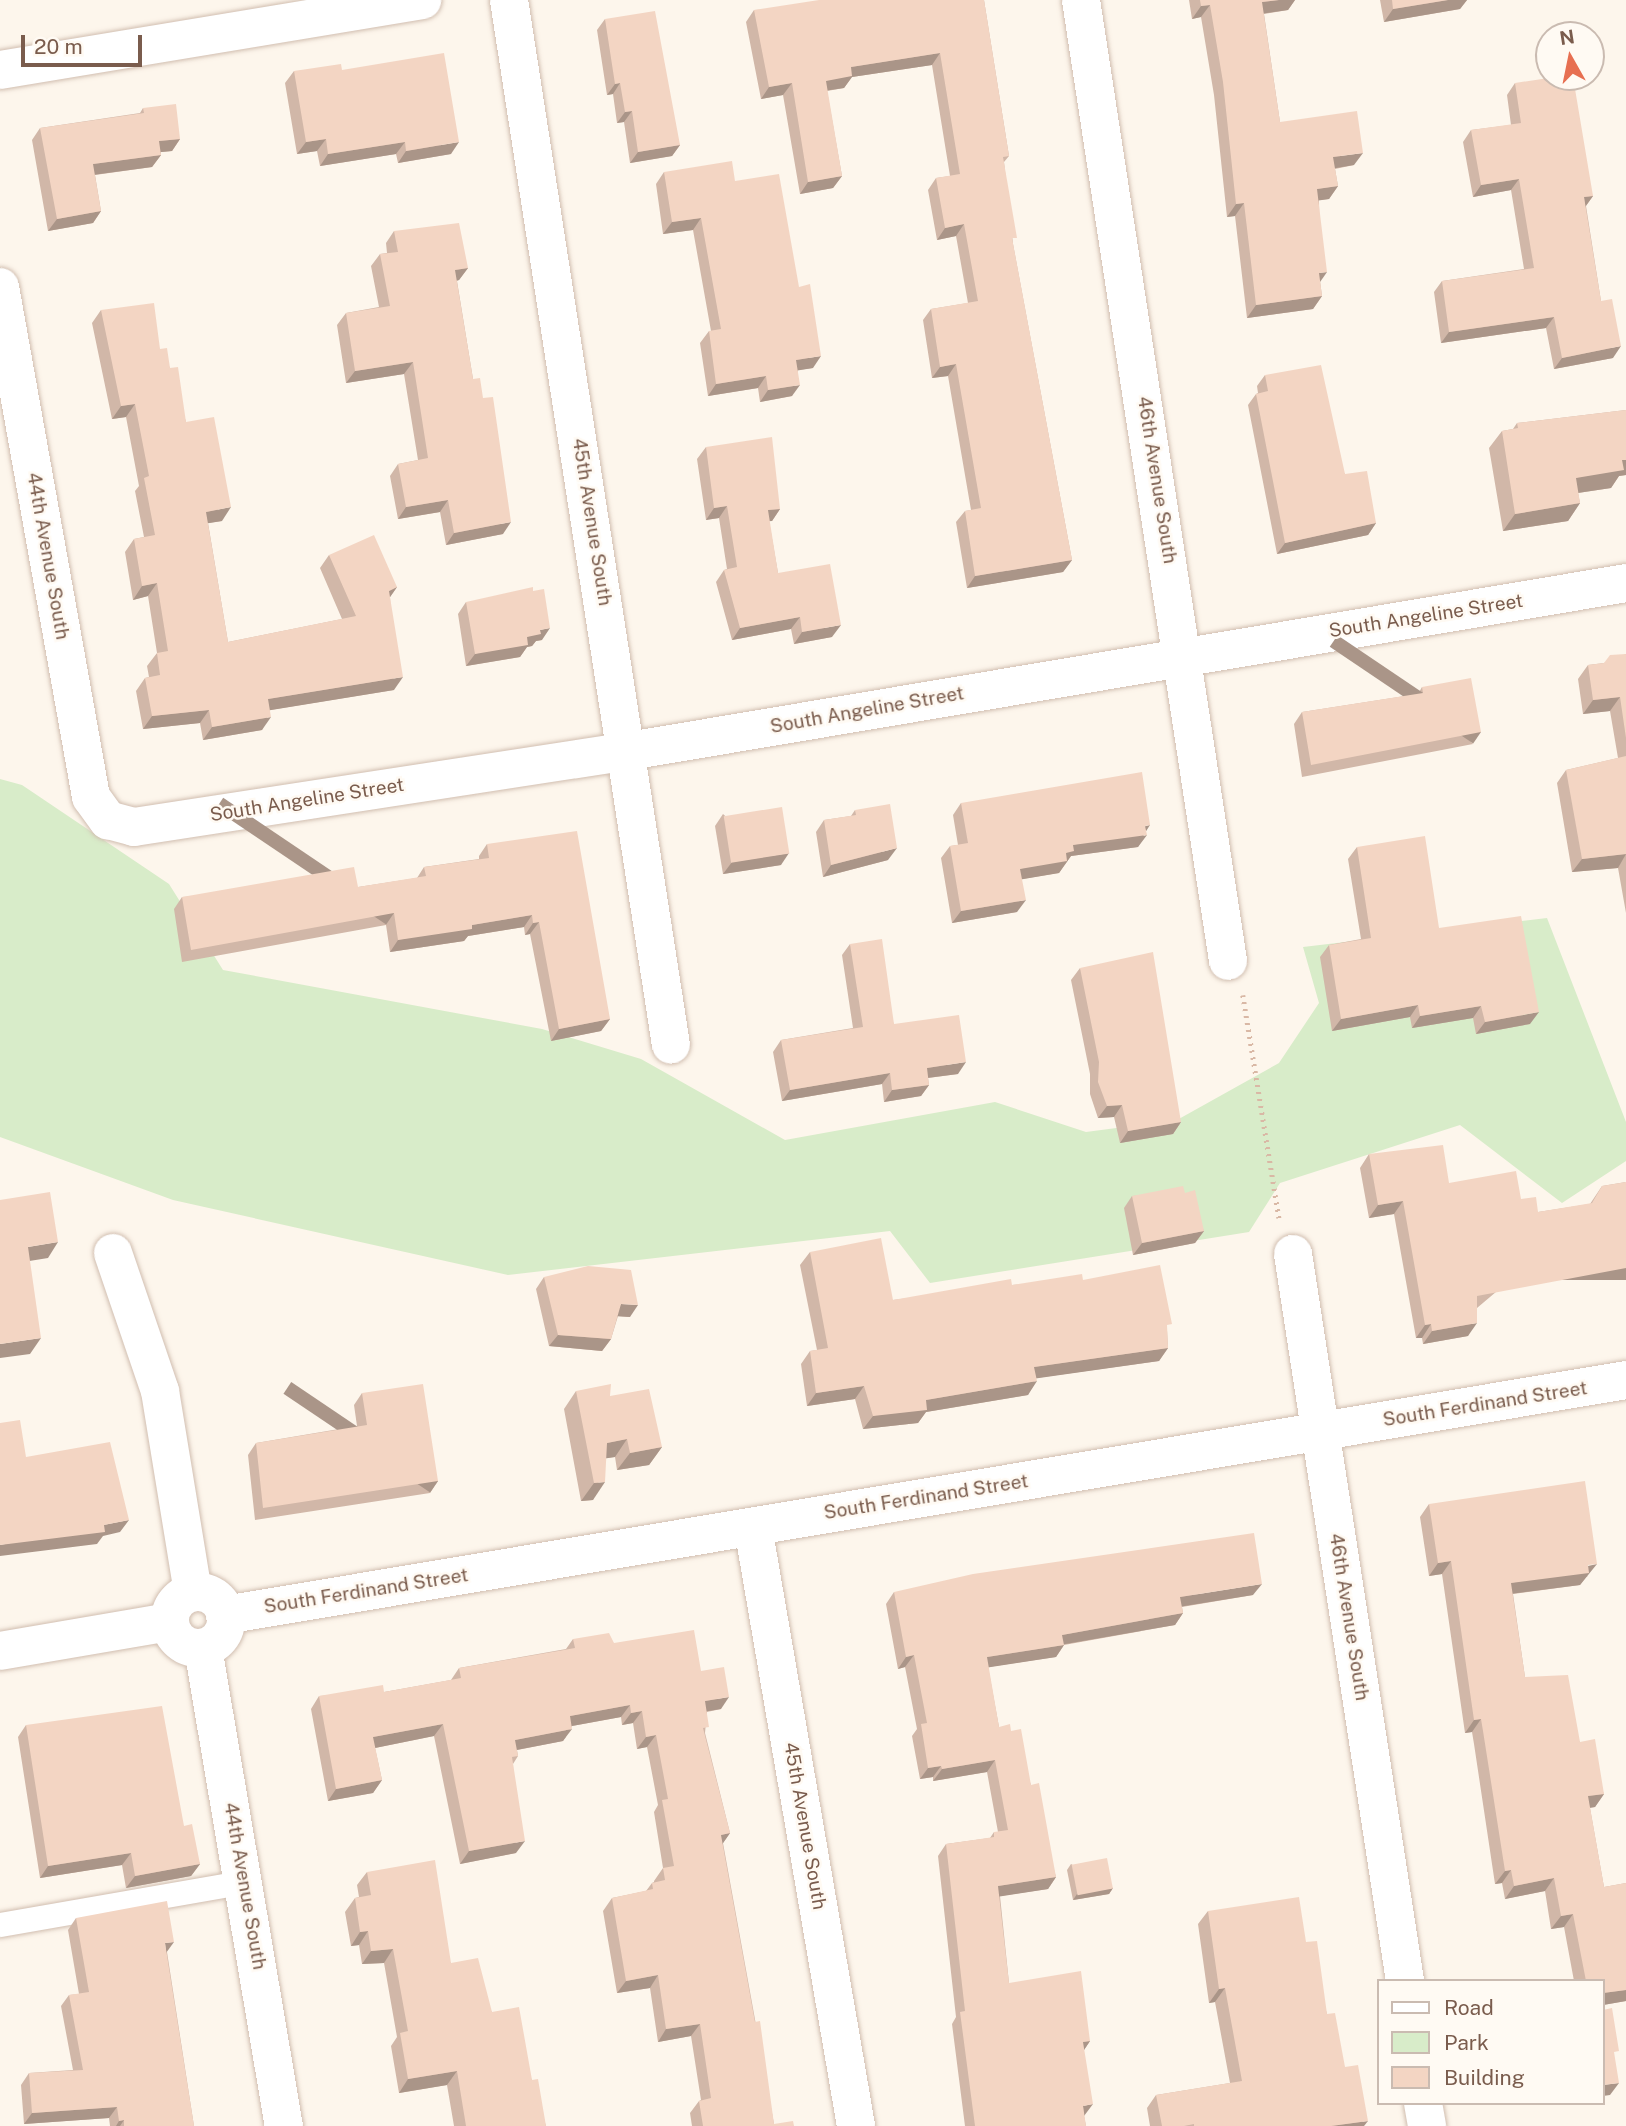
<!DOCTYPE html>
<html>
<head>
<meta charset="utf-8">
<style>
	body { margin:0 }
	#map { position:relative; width:1626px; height:2126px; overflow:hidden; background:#fdf6ec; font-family:"Public Sans",sans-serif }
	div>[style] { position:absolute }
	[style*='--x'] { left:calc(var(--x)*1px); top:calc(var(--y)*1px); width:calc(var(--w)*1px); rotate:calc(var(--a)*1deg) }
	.green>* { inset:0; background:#d8ecc9 }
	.path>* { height:4.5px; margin-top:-2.25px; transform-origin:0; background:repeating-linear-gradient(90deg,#d9b8a5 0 2px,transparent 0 7px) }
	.roads { filter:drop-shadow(0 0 2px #d1beb0) drop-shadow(0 0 2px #d1beb0) }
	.lane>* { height:24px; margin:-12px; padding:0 12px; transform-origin:12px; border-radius:12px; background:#fff }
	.street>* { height:38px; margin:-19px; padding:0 19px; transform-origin:19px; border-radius:19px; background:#fff }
	.street>.ring { margin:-19px; padding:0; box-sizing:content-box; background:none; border:38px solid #fff; border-radius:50% }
	.wall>* { inset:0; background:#d1b7a8 }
	.shaded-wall>* { inset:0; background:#aa9588; transform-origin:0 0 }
	.building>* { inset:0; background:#f3d5c3; transform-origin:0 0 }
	span { translate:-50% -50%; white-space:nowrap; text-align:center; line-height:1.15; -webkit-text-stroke:5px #fffaf3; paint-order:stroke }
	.street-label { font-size:19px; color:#7a5c4d }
	.legend { position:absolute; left:1377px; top:1979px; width:228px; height:126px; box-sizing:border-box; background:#fffaf3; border:2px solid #cabbb1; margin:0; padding:9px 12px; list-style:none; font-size:21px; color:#7a5c4d }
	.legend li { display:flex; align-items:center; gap:14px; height:35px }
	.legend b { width:35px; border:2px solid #cabbb1 }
	.north { position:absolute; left:1535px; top:21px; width:70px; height:70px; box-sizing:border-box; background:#fffaf3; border:2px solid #cabbb1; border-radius:50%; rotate:351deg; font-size:19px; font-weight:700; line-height:28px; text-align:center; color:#7a5c4d }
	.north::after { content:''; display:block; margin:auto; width:24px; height:32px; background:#e76f51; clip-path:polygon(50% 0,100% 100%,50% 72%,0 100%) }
	.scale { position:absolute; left:21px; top:35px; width:121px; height:32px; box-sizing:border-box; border:4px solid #7a5c4d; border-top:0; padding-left:9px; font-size:21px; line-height:24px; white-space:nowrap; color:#7a5c4d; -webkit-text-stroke:5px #fffaf3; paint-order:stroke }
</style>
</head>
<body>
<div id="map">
	<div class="green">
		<i style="clip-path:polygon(0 779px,22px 785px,169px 884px,223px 970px,542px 1029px,641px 1059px,785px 1140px,995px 1102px,1086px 1132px,1177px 1120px,1279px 1063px,1319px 1003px,1303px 947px,1547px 918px,1626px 1122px,1626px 1161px,1562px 1203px,1460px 1125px,1280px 1183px,1249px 1232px,930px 1283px,890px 1231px,508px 1275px,173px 1200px,0 1137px)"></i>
	</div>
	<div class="path">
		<i style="--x:1243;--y:995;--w:226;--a:80.8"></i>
	</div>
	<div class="roads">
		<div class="lane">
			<i style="--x:0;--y:1925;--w:250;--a:-9.9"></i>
		</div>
		<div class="street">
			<i style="--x:509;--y:0;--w:1057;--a:81.19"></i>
			<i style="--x:1081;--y:0;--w:972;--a:81.3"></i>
			<i style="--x:0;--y:70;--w:428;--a:-9.4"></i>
			<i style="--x:0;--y:287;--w:518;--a:79.88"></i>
			<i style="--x:91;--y:797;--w:29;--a:54"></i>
			<i style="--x:108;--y:820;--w:27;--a:15"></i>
			<i style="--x:134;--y:827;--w:501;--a:-8.73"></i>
			<i style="--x:629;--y:751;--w:1011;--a:-9.56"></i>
			<i style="--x:113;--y:1253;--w:146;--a:71.2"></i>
			<i style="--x:160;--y:1391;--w:204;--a:80.7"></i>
			<i style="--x:1293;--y:1254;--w:736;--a:81.24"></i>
			<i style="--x:753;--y:1527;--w:608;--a:80.24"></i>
			<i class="ring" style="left:170px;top:1592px;width:18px;height:18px"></i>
			<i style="--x:225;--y:1615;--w:1421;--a:-9.52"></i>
			<i style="--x:203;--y:1648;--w:485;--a:80.4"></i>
			<i style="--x:0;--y:1651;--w:172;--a:-9.7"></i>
			<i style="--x:1423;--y:2103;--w:23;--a:80"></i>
		</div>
	</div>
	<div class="wall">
		<i style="clip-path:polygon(984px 0,1009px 156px,1004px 162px,1013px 244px,1072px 560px,1063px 572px,967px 588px,956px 522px,965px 511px,971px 510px,948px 376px,932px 378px,923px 320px,931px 309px,968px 303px,956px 236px,937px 240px,928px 190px,936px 178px,950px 176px,932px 65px,852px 77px,844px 88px,827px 91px,842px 176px,833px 188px,800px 194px,783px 95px,761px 99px,746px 22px,754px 10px)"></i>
		<i style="clip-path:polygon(1189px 0,1295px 0,1288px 10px,1264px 14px,1280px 122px,1354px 165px,1335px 169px,1338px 186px,1329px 199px,1319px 200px,1320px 281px,1322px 296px,1313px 309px,1247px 318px,1235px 216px,1227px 217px,1214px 95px,1201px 17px,1192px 19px)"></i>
		<i style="clip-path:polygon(1380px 0,1467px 0,1460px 9px,1384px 22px)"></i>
		<i style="clip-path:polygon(605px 19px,680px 145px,672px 156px,630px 163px,624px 122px,617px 123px,613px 94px,607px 95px,597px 30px)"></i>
		<i style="clip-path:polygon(342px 70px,451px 154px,398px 163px,396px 154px,320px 166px,317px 151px,297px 154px,285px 83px,294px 71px)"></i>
		<i style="clip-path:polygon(1515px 83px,1593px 196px,1586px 206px,1601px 301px,1613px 358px,1554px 369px,1546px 328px,1441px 343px,1434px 292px,1442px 281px,1524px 269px,1511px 190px,1473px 197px,1463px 142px,1471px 130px,1511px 125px,1507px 95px)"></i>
		<i style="clip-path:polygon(143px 108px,180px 139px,172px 151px,161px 152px,161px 155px,152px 167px,95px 175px,101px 211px,93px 223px,48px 231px,32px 140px,40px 128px,140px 113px)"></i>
		<i style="clip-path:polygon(664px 172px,735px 181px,813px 368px,798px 370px,792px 396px,760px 402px,758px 388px,708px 396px,700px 343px,709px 331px,711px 331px,693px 230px,663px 234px,656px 184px)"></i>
		<i style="clip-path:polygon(394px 231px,468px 268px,459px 280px,457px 281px,473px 379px,503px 534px,446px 545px,440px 512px,398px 519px,390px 476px,398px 464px,418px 460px,404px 374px,346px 383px,337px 325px,346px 313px,379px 307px,371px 266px,380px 254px,387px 253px,386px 243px)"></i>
		<i style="clip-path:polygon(101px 310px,160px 349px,170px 368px,186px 422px,222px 521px,208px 523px,228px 642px,342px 619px,320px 568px,329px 555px,397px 587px,390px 597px,394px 690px,270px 710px,262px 730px,203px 740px,200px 723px,143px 729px,136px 691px,145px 678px,149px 677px,147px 666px,157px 653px,148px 596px,133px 600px,125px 552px,134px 539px,144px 537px,135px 491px,139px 486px,126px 417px,112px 419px,92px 323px)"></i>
		<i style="clip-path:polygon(1265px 375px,1345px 474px,1376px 523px,1368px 535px,1277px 554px,1248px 405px,1256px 394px,1258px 393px,1257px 386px)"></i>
		<i style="clip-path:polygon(1626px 410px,1626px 475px,1619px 476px,1611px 488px,1578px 493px,1580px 503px,1568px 521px,1503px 531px,1489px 448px,1502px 431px,1513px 429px,1517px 423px)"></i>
		<i style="clip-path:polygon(706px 447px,780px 509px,772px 521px,769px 521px,778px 573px,832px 637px,794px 644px,791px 629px,732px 640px,716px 582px,724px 570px,727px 569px,719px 518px,706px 520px,697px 459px)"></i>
		<i style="clip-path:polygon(466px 602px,542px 640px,536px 641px,532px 646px,527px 647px,520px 657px,466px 666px,458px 614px)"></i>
		<i style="clip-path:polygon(1626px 654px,1626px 913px,1618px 868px,1572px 872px,1557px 783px,1566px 770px,1618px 758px,1610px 711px,1583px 714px,1578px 679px,1588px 665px,1604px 663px)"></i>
		<i style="clip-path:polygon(1422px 687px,1473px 744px,1302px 777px,1294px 724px,1302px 712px,1418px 694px)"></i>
		<i style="clip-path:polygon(961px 803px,1146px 831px,1138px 847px,1071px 856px,1059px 873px,1022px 879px,1017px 912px,952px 923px,941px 858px,950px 846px,958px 845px,953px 815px)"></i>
		<i style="clip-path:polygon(855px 810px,888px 860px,823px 877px,816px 832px,824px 820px,851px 816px)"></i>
		<i style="clip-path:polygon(723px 814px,781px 865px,723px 874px,715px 826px)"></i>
		<i style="clip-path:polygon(487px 844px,610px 1019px,601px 1031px,551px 1041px,530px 934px,525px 935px,524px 927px,468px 936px,464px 941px,390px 952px,386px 925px,182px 962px,174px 909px,182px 897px,358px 887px,417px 878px,424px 867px,479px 859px,479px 856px)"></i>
		<i style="clip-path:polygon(1357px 847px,1439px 928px,1530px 1024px,1476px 1034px,1473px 1018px,1412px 1028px,1410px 1017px,1332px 1031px,1320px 957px,1329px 945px,1361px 939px,1348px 859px)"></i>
		<i style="clip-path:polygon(850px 944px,894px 1024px,958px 1074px,928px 1078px,929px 1085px,921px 1096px,884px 1102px,882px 1084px,782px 1101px,773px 1052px,781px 1040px,853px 1028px,842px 955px)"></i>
		<i style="clip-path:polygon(1080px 968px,1181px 1122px,1173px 1134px,1120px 1143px,1114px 1117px,1098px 1118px,1090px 1094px,1090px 1074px,1071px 980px)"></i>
		<i style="clip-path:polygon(1369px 1154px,1449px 1183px,1521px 1199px,1538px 1212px,1590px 1204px,1602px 1186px,1626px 1182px,1477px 1308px,1468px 1336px,1423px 1344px,1422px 1338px,1416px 1338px,1394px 1214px,1369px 1218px,1360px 1168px)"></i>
		<i style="clip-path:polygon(1185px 1193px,1204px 1231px,1195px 1243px,1133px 1255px,1124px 1208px,1132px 1196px)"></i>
		<i style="clip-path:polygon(810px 1252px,893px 1300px,1012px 1285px,1083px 1280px,1167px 1330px,1168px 1348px,1159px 1361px,1036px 1378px,1028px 1395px,926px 1412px,918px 1423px,863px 1429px,855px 1399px,807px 1406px,801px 1364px,810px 1351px,817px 1350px,800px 1265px)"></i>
		<i style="clip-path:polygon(544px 1277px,630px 1317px,618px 1316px,611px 1339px,602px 1351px,549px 1346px,536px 1289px)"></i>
		<i style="clip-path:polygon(576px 1391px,610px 1396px,662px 1447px,649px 1465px,617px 1470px,615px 1457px,606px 1458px,593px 1500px,581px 1501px,564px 1409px)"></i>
		<i style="clip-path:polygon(362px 1393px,438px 1481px,430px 1493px,255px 1520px,248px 1455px,256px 1443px,357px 1426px,354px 1405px)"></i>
		<i style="clip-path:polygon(1429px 1504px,1588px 1577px,1586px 1577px,1580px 1585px,1513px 1594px,1525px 1677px,1580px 1742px,1604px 1794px,1595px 1807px,1590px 1808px,1604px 1887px,1626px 1883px,1626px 2001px,1603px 2005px,1603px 1981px,1574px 1981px,1564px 1927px,1551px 1929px,1545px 1891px,1505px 1899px,1502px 1883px,1495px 1884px,1474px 1744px,1472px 1732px,1465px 1733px,1442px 1574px,1429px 1576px,1420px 1517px)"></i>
		<i style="clip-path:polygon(894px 1592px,1253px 1595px,1182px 1607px,1183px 1613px,1175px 1625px,1064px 1645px,1056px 1657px,988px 1667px,999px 1727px,1011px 1731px,1031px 1785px,1056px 1877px,1048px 1889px,1000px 1896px,1009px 1983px,1090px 2041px,1084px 2050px,1084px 2116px,1086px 2126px,965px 2126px,952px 2024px,956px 2017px,938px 1856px,946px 1844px,990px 1838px,994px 1832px,998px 1832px,987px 1772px,933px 1781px,933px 1777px,920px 1779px,912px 1736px,917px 1729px,905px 1667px,898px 1669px,886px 1604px)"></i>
		<i style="clip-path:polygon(573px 1639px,614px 1643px,701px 1671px,721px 1709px,707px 1712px,705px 1733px,730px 1833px,723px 1843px,774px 2124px,794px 2126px,692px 2126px,690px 2113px,699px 2101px,701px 2100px,691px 2036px,658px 2042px,650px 1988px,617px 1993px,603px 1911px,612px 1898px,646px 1891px,652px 1883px,654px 1882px,654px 1881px,663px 1868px,654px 1812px,658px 1805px,647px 1747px,637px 1749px,633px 1723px,622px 1725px,621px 1717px,572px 1726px,563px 1741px,517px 1750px,518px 1756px,513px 1764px,516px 1853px,460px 1864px,434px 1736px,375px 1748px,382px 1780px,373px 1793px,328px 1801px,311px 1709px,319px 1696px,384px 1692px,451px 1680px,459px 1668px,566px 1649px)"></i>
		<i style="clip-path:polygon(26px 1725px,184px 1826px,200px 1864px,191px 1876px,126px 1888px,122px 1865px,40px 1878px,18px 1737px)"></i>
		<i style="clip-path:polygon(1071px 1864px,1113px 1888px,1109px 1894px,1073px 1900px,1067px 1870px)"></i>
		<i style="clip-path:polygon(367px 1872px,451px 1963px,492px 2012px,532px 2080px,546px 2126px,454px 2126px,447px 2085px,399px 2093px,391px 2046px,397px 2037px,384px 1963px,362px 1964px,359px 1945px,351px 1946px,345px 1912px,355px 1898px,359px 1897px,357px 1885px)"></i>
		<i style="clip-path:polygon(1208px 1911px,1306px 1942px,1327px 2014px,1364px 2126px,1150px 2126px,1147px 2108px,1156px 2095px,1230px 2083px,1215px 2002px,1209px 2003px,1198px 1924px)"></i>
		<i style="clip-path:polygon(76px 1918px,167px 1952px,194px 2126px,110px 2126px,109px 2118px,24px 2124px,21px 2085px,29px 2073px,73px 2070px,61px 2006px,69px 1995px,79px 1994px,68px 1930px)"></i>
	</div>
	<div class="shaded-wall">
		<i style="clip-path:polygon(1279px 0,1295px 0,1288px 10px,1253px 15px,1262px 2px)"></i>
		<i style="clip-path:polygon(1448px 0,1467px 0,1460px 9px,1384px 22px,1393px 9px)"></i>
		<i style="clip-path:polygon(1210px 5px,1201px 17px,1192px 19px,1201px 6px)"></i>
		<i style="clip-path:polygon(940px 53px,932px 65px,852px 77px,844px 88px,817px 92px,826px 81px,851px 67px)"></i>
		<i style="clip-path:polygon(620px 83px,613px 94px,607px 95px,615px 84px)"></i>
		<i style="clip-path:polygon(792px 83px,783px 95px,761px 99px,769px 87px)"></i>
		<i style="clip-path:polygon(632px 111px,624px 122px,617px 123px,625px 112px)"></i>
		<i style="clip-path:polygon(180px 139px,172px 151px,151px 153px,159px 141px)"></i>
		<i style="clip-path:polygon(326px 139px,317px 151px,297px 154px,306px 142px)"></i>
		<i style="clip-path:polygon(405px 142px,396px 154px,320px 166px,328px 154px)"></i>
		<i style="clip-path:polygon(459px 142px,451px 154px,398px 163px,406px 151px)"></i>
		<i style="clip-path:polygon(680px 145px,672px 156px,630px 163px,638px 152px)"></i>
		<i style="clip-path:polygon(1363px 153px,1354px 165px,1324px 170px,1333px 157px)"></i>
		<i style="clip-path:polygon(161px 155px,152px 167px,85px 176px,93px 164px)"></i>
		<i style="clip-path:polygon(842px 176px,833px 188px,800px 194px,808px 182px)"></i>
		<i style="clip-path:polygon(1519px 179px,1511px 190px,1473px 197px,1481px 185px)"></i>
		<i style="clip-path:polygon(1338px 186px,1329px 199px,1308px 202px,1317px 189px)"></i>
		<i style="clip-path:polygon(1593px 196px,1585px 207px,1584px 197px)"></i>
		<i style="clip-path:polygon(1244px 203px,1235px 216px,1227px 217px,1236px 204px)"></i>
		<i style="clip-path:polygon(101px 211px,93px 223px,48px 231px,57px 219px)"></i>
		<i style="clip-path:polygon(701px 218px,693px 230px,663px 234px,672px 222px)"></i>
		<i style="clip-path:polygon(964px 224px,956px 236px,937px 240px,945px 228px)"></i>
		<i style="clip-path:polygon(468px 268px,459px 280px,447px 282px,455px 270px)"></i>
		<i style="clip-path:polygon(1327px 272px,1318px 285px,1319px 273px)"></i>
		<i style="clip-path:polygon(1322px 296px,1313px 309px,1247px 318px,1256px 305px)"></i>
		<i style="clip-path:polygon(1554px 317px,1546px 328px,1441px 343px,1449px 332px)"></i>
		<i style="clip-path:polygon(1621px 346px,1613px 358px,1554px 369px,1562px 358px)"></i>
		<i style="clip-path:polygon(821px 356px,813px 368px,788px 372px,796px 360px)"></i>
		<i style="clip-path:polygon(413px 362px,404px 374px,346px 383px,355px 371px)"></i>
		<i style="clip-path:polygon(956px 364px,948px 376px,932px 378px,940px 367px)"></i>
		<i style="clip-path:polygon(766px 376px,758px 388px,708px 396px,716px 384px)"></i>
		<i style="clip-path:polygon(800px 385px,792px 396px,760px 402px,768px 390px)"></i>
		<i style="clip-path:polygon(135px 404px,126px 417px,112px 419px,121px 406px)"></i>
		<i style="clip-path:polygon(1622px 460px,1626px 460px,1626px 475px,1619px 476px,1611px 488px,1564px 495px,1576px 478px)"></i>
		<i style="clip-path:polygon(448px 500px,440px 512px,398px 519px,406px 507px)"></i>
		<i style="clip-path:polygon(1580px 503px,1568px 521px,1503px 531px,1515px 514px)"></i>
		<i style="clip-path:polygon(727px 506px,719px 518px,706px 520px,714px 508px)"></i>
		<i style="clip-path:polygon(231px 507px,222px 521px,197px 525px,206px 512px)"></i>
		<i style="clip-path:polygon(780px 509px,772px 521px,759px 522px,768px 510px)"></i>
		<i style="clip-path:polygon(511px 522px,503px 534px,446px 545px,454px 533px)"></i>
		<i style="clip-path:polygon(1376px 523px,1368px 535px,1277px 554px,1285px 543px)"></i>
		<i style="clip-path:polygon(1072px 560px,1063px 572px,967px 588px,975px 576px)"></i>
		<i style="clip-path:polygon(157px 583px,148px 596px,133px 600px,142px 586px)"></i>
		<i style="clip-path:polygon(397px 587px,388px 600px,389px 591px)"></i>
		<i style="clip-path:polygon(800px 617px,791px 629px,732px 640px,740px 628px)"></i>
		<i style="clip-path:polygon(841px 625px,832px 637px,794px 644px,802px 632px)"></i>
		<i style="clip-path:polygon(550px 628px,542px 640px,536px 641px,532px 646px,527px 647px,520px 657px,466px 666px,475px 654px,527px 637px,540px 630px)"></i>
		<i style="clip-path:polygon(403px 677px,394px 690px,259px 712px,268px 699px)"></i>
		<i style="clip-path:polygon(1620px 697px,1610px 711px,1583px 714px,1593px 700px)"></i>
		<i style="clip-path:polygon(209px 710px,200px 723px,143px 729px,152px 716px)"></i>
		<i style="clip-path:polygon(271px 717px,262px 730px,203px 740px,212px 727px)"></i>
		<i style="left:1481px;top:732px;width:14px;height:173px;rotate:124deg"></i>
		<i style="clip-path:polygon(1150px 825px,1143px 836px,1147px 835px,1138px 847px,1071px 856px,1059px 873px,1012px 881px,1020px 869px,1066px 853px,1073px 845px)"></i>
		<i style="clip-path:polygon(897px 848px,888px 860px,823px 877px,831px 865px)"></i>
		<i style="clip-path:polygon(789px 853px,781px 865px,723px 874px,732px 862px)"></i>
		<i style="clip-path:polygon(1626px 854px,1618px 868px,1572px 872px,1582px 859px)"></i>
		<i style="clip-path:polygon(1026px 900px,1017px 912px,952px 923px,961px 911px)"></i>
		<i style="left:394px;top:913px;width:14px;height:206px;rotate:124deg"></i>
		<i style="clip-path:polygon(532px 915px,524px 927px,468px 936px,464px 941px,390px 952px,398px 940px,472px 925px)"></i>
		<i style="clip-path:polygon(539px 922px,530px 934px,525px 935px,533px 923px)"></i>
		<i style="clip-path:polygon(1418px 1005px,1410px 1017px,1332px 1031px,1341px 1019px)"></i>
		<i style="clip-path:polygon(1481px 1006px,1473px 1018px,1412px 1028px,1420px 1016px)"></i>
		<i style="clip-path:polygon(1539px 1012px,1530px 1024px,1476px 1034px,1485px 1022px)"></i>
		<i style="clip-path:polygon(610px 1019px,601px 1031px,551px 1041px,559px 1029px)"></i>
		<i style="clip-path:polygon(966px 1062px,958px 1074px,919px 1079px,927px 1068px)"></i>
		<i style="clip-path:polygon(890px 1073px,882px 1084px,782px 1101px,790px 1090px)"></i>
		<i style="clip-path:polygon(929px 1085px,921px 1096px,884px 1102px,892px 1090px)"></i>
		<i style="clip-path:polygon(1122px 1105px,1114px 1117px,1098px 1118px,1107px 1106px)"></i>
		<i style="clip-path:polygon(1181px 1122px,1173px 1134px,1120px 1143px,1128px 1131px)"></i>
		<i style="clip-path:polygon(1403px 1201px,1394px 1214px,1369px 1218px,1378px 1205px)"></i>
		<i style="clip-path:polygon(1204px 1231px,1195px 1243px,1133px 1255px,1142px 1243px)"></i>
		<i style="clip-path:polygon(58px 1242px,48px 1258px,17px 1263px,28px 1247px)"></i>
		<i style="left:1626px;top:1268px;width:12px;height:152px;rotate:90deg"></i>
		<i style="clip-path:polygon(621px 1304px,638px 1305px,630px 1317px,613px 1316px)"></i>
		<i style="clip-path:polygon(1477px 1323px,1468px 1336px,1423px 1344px,1432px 1331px)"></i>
		<i style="clip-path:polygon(1431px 1324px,1422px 1338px,1416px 1338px,1425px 1325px)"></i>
		<i style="clip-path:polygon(558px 1335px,611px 1339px,602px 1351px,549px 1346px)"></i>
		<i style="clip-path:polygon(41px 1338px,30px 1354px,0 1358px,0 1344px)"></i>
		<i style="clip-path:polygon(1168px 1348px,1159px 1361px,1025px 1380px,1034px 1367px)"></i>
		<i style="clip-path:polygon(1037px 1381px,1028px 1395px,926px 1412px,918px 1423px,863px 1429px,873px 1416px,926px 1400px)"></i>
		<i style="clip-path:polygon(864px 1386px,855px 1399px,807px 1406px,816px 1393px)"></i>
		<i style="clip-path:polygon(627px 1439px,615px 1457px,595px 1460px,607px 1443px)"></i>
		<i style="clip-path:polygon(662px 1447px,649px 1465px,617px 1470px,630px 1453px)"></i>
		<i style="left:438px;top:1481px;width:14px;height:177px;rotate:124deg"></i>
		<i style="clip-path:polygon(605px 1482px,593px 1500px,581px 1501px,594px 1483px)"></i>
		<i style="clip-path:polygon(129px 1520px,120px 1532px,103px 1536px,97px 1544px,0 1556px,0 1545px)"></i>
		<i style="clip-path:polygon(1451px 1561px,1442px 1574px,1429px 1576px,1438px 1563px)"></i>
		<i style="clip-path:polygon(1597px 1564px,1580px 1585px,1502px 1595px,1511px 1583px)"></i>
		<i style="clip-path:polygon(1262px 1584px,1253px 1595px,1172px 1608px,1180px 1597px)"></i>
		<i style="clip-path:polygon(1183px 1613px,1175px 1625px,1054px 1646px,1062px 1635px)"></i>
		<i style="clip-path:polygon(1064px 1645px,1056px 1657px,978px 1669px,987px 1657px)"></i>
		<i style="clip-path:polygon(914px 1655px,905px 1667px,898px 1669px,906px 1657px)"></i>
		<i style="clip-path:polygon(729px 1697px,721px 1709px,696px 1713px,705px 1701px)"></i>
		<i style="clip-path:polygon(630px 1705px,621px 1717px,561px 1728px,570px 1716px)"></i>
		<i style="clip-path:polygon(642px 1711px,633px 1723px,622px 1725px,631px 1713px)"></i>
		<i style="clip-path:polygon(1481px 1719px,1472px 1732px,1465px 1733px,1474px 1720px)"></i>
		<i style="clip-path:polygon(443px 1724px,434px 1736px,365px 1750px,373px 1737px)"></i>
		<i style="clip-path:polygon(572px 1729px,563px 1741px,506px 1752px,515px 1740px)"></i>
		<i style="clip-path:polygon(656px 1735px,647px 1747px,637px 1749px,646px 1737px)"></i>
		<i style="clip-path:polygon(995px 1760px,987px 1772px,933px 1781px,942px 1769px)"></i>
		<i style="clip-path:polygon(941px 1766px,933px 1777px,920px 1779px,928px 1768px)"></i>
		<i style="clip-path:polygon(382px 1780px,373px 1793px,328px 1801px,336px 1789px)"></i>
		<i style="clip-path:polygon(1604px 1794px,1595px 1807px,1579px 1809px,1588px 1796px)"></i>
		<i style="clip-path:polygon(730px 1833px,721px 1846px,721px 1835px)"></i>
		<i style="clip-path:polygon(525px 1841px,516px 1853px,460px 1864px,469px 1851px)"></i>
		<i style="clip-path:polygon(131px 1853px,122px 1865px,40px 1878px,48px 1866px)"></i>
		<i style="clip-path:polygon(200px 1864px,191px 1876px,126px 1888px,135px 1876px)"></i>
		<i style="clip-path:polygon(1511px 1870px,1502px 1883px,1495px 1884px,1505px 1871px)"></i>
		<i style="clip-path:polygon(1056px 1877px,1048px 1889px,990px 1898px,998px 1886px)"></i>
		<i style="clip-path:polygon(1554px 1878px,1545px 1891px,1505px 1899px,1514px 1886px)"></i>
		<i style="clip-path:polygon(1113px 1888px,1109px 1894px,1073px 1900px,1077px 1894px)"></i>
		<i style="clip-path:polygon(1573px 1914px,1564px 1927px,1551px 1929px,1561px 1916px)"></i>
		<i style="clip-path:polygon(368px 1931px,359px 1945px,351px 1946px,360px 1932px)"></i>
		<i style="clip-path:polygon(174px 1942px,166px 1953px,165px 1943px)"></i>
		<i style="clip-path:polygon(393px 1949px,384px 1963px,362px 1964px,371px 1951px)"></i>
		<i style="clip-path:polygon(658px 1975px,650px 1988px,617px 1993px,626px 1981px)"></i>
		<i style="clip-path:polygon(1225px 1988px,1215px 2002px,1209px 2003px,1219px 1989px)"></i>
		<i style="clip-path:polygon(1626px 1990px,1626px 2001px,1603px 2005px,1603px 1993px)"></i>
		<i style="clip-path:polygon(700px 2024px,691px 2036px,658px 2042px,666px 2029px)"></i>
		<i style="clip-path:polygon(1090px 2041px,1082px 2053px,1083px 2042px)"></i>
		<i style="clip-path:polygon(457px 2071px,447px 2085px,399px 2093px,408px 2079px)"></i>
		<i style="clip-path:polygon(1619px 2083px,1610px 2095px,1603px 2096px,1603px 2085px)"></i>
		<i style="clip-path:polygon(1093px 2104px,1084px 2116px,1083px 2106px)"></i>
		<i style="clip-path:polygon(117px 2107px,109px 2118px,24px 2124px,32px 2113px)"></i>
		<i style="clip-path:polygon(124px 2120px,120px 2126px,116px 2126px,119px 2121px)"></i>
		<i style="clip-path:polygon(1368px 2121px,1364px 2126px,1331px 2126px)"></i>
	</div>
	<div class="building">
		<i style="clip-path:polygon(819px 0,984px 0,1009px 156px,1003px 157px,1017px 238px,1012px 238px,1072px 560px,975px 576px,965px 511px,981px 508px,956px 364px,940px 367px,931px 309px,978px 301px,964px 224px,945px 228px,936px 178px,960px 174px,940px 53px,851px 67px,852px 76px,826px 81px,842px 176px,808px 182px,792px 83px,769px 87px,754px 10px)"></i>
		<i style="clip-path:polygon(1200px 0,1279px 0,1262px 2px,1280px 122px,1357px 111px,1363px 153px,1333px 157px,1338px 186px,1317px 189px,1327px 272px,1319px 273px,1322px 296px,1256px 305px,1244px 203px,1236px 204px,1223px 82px,1210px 5px,1201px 6px)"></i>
		<i style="clip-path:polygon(1392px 0,1448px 0,1393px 9px)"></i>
		<i style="clip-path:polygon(655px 11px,680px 145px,638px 152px,632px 111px,625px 112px,620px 83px,615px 84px,605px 19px)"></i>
		<i style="clip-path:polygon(444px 53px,459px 142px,406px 151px,405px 142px,328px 154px,326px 139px,306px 142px,294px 71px,341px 64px,342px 70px)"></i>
		<i style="clip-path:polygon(1555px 77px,1573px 77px,1593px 196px,1584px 197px,1601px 301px,1612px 299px,1621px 346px,1562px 358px,1554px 317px,1449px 332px,1442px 281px,1534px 268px,1519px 179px,1481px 185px,1471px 130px,1521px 123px,1515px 83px)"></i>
		<i style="clip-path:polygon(176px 104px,180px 139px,159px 141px,161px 155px,93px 164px,101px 211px,57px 219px,40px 128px,144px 113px,143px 108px)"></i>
		<i style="clip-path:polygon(732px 161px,735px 181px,779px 174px,799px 287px,810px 284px,821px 356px,796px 360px,800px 385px,768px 390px,766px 376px,716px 384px,709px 331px,721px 329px,701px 218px,672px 222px,664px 172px)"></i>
		<i style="clip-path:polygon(459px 223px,468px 268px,455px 270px,473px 379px,480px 378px,483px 398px,493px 397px,511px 522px,454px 533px,448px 500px,406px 507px,398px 464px,428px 458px,413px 362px,355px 371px,346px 313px,390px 306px,380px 254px,398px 252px,394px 231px)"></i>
		<i style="clip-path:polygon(154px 303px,160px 349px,167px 348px,170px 368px,178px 367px,186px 422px,214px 417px,231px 507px,206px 512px,228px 642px,356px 616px,329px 555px,374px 535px,397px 587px,389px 591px,403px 677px,268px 699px,271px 717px,212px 727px,209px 710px,152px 716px,145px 678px,160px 675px,157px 653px,168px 651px,157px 583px,142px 586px,134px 539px,155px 535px,144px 478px,149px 476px,135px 404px,121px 406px,101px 310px)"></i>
		<i style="clip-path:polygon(1321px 365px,1345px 474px,1367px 471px,1376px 523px,1285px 543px,1256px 394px,1268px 391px,1265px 375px)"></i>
		<i style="clip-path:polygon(1626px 410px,1626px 460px,1622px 460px,1624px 470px,1576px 478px,1580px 503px,1515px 514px,1502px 431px,1518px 428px,1517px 423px)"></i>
		<i style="clip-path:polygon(772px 437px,780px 509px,768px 510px,778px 573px,830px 564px,841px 625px,802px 632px,800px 617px,740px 628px,724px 570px,737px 567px,727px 506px,714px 508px,706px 447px)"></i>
		<i style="clip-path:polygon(533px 587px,533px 591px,544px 589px,550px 628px,540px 630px,541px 634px,527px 637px,528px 645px,475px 654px,466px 602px)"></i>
		<i style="clip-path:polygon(1626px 654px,1626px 738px,1620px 697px,1593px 700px,1588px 665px,1604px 663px,1610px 655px)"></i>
		<i style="clip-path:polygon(1471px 678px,1481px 732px,1311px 765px,1302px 712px,1423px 693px,1422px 687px)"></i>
		<i style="clip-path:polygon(1626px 756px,1626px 854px,1582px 859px,1566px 770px)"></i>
		<i style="clip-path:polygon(1142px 772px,1150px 825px,1145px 826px,1147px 835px,1073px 845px,1074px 851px,1066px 853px,1067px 861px,1020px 869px,1026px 900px,961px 911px,950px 846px,968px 843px,961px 803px)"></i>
		<i style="clip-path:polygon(890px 804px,897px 848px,831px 865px,824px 820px,856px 815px,855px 810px)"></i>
		<i style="left:782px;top:807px;width:47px;height:59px;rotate:81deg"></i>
		<i style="clip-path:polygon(577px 831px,610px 1019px,559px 1029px,539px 922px,533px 923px,532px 915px,472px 925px,472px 929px,398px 940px,394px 913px,191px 950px,182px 897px,354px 867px,358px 887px,426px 876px,424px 867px,489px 858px,487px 844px)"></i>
		<i style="clip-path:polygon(1425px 836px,1439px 928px,1521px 916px,1539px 1012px,1485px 1022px,1481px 1006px,1420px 1016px,1418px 1005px,1341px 1019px,1329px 945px,1371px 938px,1357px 847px)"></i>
		<i style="clip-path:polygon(882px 939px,894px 1024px,959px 1015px,966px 1062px,927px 1068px,929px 1085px,892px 1090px,890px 1073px,790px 1090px,781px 1040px,863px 1027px,850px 944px)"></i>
		<i style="clip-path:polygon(1153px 952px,1181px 1122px,1128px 1131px,1122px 1105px,1107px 1106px,1098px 1082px,1099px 1062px,1080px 968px)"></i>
		<i style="clip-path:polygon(1443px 1145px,1449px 1183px,1516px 1171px,1521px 1199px,1536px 1197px,1538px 1212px,1592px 1203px,1602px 1186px,1626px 1182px,1626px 1268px,1477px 1296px,1477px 1323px,1432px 1331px,1431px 1324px,1425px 1325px,1403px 1201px,1378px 1205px,1369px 1154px)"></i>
		<i style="clip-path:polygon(1183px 1186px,1185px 1193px,1195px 1190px,1204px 1231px,1142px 1243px,1132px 1196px)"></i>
		<i style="clip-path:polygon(50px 1192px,58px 1242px,28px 1247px,41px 1338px,0 1344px,0 1200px)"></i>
		<i style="clip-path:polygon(881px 1238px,893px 1300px,1011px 1279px,1012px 1285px,1082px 1274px,1083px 1280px,1160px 1265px,1172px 1324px,1167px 1325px,1168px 1348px,1034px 1367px,1037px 1381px,926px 1400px,927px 1410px,873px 1416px,864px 1386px,816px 1393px,810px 1351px,828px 1348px,810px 1252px)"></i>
		<i style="clip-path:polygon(588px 1266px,631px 1270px,638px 1305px,621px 1304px,611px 1339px,558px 1335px,544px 1277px)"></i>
		<i style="clip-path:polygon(423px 1384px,438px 1481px,263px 1508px,256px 1443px,367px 1425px,362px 1393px)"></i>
		<i style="clip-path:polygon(611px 1384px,610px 1396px,649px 1389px,662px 1447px,630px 1453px,627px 1439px,607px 1443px,605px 1482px,594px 1483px,576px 1391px)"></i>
		<i style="clip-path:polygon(20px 1420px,26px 1457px,110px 1442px,129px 1520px,104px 1525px,105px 1532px,0 1545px,0 1423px)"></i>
		<i style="clip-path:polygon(1585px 1481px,1597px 1564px,1588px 1565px,1589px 1573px,1511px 1583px,1525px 1677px,1568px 1675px,1580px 1742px,1595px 1739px,1604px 1794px,1588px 1796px,1604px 1887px,1626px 1883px,1626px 1990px,1603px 1993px,1603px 1981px,1586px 1981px,1573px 1914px,1561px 1916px,1554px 1878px,1514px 1886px,1511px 1870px,1505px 1871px,1483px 1731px,1481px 1719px,1474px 1720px,1451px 1561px,1438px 1563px,1429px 1504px)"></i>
		<i style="clip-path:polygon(1254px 1533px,1262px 1584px,1180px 1597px,1183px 1613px,1062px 1635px,1064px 1645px,987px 1657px,999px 1727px,1010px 1724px,1011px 1731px,1021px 1729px,1031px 1785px,1039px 1783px,1056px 1877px,998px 1886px,1009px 1983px,1081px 1971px,1090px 2041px,1083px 2042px,1093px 2104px,1083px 2106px,1086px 2126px,975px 2126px,960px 2012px,965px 2011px,946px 1844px,994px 1837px,994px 1832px,1008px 1830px,995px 1760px,942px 1769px,941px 1766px,928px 1768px,921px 1724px,927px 1723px,914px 1655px,906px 1657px,894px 1592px,973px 1574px)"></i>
		<i style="clip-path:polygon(694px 1630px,701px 1671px,724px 1667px,729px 1697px,705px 1701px,709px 1727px,703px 1728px,730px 1833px,721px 1835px,755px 2022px,760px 2021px,774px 2124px,793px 2121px,794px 2126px,703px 2126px,699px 2101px,711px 2098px,700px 2024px,666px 2029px,658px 1975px,626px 1981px,612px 1898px,653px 1889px,652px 1883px,665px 1880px,663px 1868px,674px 1866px,662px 1800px,668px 1799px,656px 1735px,646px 1737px,642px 1711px,631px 1713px,630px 1705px,570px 1716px,572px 1729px,515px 1740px,518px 1756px,512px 1757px,525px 1841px,469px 1851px,443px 1724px,373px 1737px,382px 1780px,336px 1789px,319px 1696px,383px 1685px,384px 1692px,461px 1678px,459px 1668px,575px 1648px,573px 1639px,609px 1633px,614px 1643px)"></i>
		<i style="clip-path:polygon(162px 1706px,184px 1826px,192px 1824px,200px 1864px,135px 1876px,131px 1853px,48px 1866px,26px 1725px)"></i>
		<i style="left:1107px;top:1858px;width:31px;height:36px;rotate:79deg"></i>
		<i style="clip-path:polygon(435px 1860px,451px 1963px,478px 1958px,492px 2012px,519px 2007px,532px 2080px,538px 2079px,546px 2126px,466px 2126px,457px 2071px,408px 2079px,400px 2033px,408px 2031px,393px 1949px,371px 1951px,368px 1931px,360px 1932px,355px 1898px,371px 1895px,367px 1872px)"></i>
		<i style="clip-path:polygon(1299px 1897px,1306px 1942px,1317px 1941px,1327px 2014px,1335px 2013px,1345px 2067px,1358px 2065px,1368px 2121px,1331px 2126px,1194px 2126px,1194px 2124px,1184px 2126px,1162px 2126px,1156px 2095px,1242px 2081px,1225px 1988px,1219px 1989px,1208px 1911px)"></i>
		<i style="clip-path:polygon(167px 1901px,174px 1942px,165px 1943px,194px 2126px,124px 2126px,124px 2120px,119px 2121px,117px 2107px,32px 2113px,29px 2073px,83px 2070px,69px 1995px,89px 1992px,76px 1918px)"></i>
		<i style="clip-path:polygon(1612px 2008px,1619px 2051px,1614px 2052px,1619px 2083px,1603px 2085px,1603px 2010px)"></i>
	</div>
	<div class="street-label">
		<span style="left:1157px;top:480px;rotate:81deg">46th Avenue South</span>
		<span style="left:592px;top:522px;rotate:81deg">45th Avenue South</span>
		<span style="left:48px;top:556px;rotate:80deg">44th Avenue South</span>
		<span style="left:1426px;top:616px;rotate:-9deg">South Angeline Street</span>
		<span style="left:867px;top:710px;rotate:-10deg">South Angeline Street</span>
		<span style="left:307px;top:800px;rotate:-9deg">South Angeline Street</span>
		<span style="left:1485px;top:1404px;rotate:-9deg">South Ferdinand Street</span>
		<span style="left:926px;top:1497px;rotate:-9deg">South Ferdinand Street</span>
		<span style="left:366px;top:1591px;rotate:-9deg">South Ferdinand Street</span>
		<span style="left:1349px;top:1617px;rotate:81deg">46th Avenue South</span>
		<span style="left:805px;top:1826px;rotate:80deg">45th Avenue South</span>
		<span style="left:245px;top:1886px;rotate:80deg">44th Avenue South</span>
	</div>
	<ul class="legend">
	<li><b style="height:9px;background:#fff"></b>Road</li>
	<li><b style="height:19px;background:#d8ecc9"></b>Park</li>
	<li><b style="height:19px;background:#f3d5c3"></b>Building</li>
	</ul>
	<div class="north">N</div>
	<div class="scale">20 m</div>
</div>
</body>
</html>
